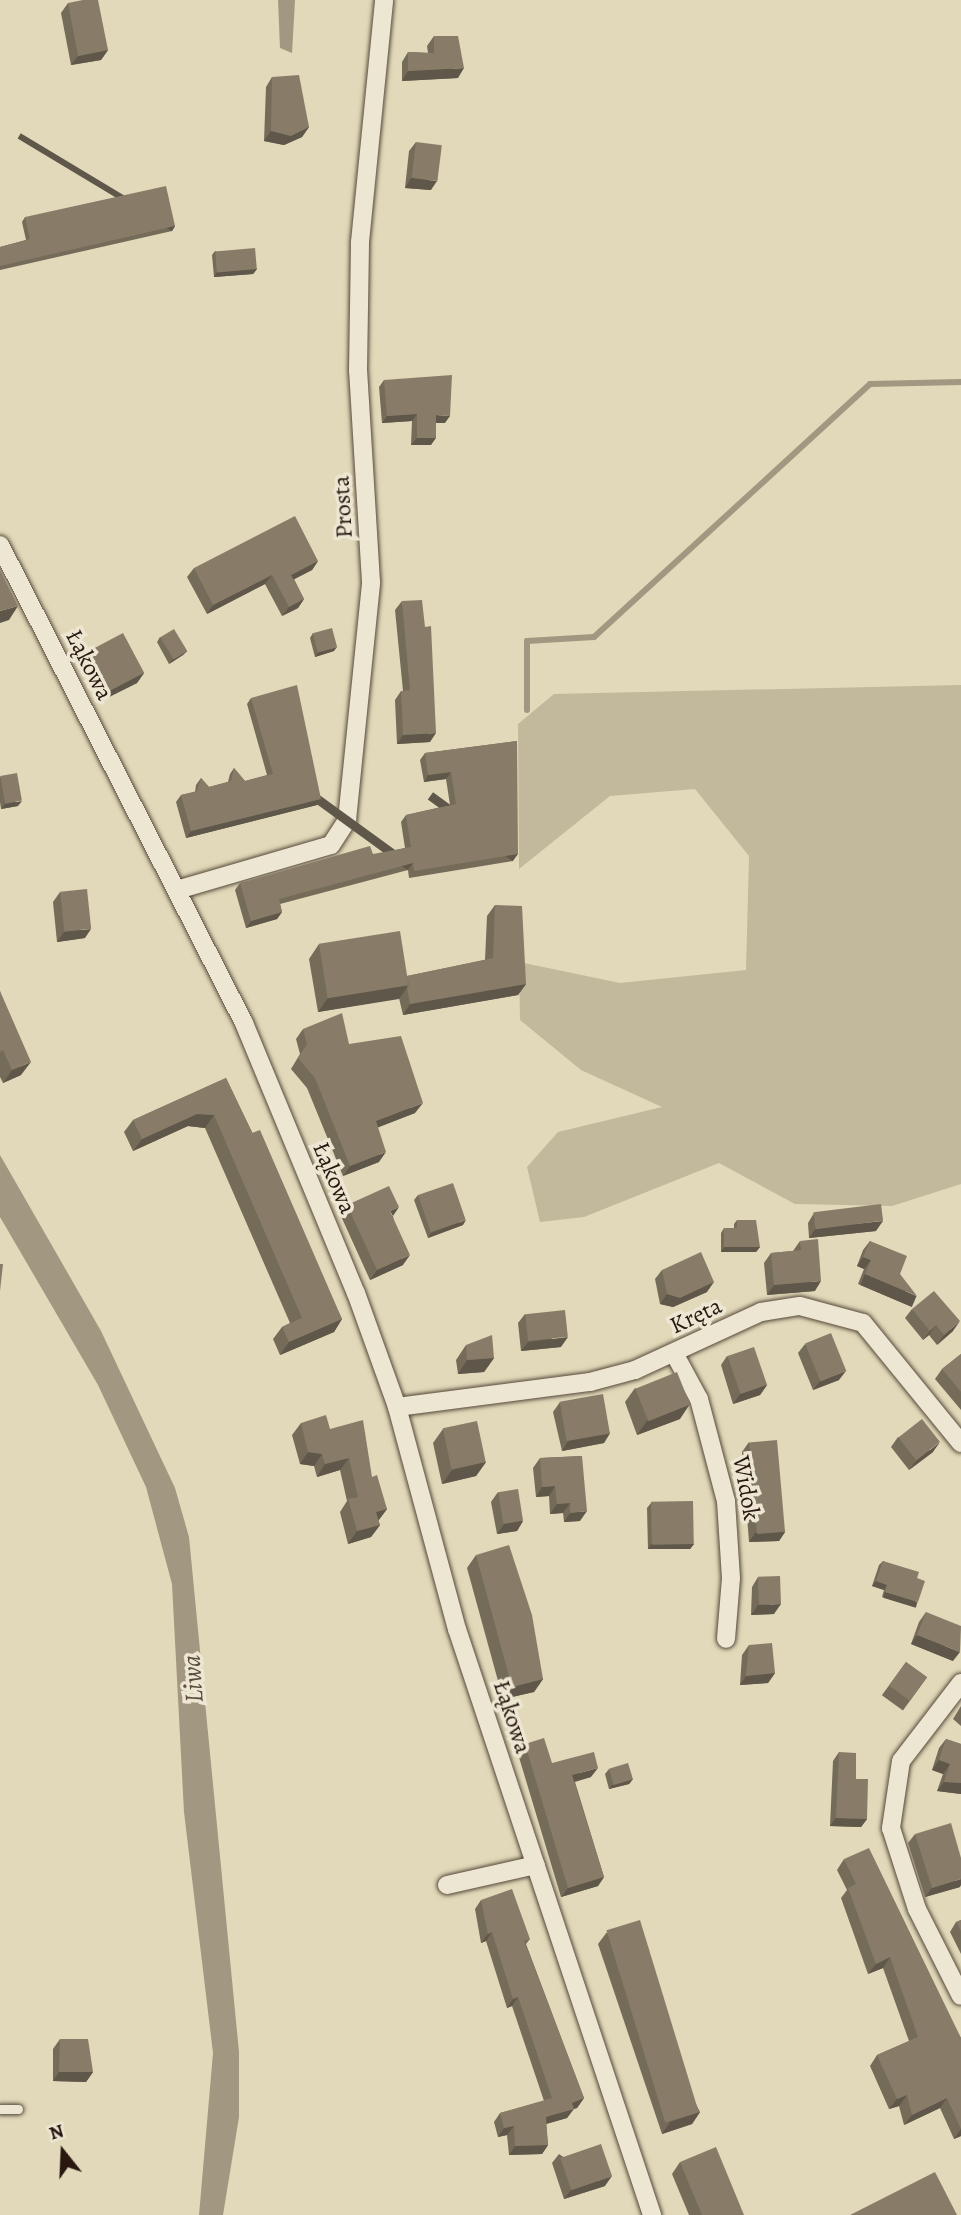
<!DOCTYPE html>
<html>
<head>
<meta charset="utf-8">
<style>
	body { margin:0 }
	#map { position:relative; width:961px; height:2215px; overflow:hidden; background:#e1d9b9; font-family:Alegreya,serif }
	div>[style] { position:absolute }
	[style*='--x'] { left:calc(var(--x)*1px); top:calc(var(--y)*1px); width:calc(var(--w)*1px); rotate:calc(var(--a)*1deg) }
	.green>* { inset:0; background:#c2b89c }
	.water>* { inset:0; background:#a29780 }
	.stream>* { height:6px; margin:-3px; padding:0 3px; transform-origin:3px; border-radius:3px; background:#a29780 }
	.roads { filter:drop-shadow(0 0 2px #56483a) drop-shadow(0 0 2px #56483a) }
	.service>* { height:9px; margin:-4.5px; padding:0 4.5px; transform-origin:4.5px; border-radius:4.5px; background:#ece6d2 }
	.minor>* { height:18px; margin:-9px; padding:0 9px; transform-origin:9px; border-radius:9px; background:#ece6d2 }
	.wall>* { inset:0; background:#756b59; transform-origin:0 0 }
	.shaded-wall>* { inset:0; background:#5f5749; transform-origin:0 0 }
	.building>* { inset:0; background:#887c68; transform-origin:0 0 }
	span { translate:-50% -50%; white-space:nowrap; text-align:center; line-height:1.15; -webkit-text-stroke:7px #ece6d2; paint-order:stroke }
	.street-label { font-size:24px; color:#281810 }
	.water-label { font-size:26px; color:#594b3d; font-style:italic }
	.north { position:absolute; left:28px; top:2117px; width:70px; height:70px; -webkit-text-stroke:5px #ece6d2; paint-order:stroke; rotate:342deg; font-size:19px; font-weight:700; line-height:28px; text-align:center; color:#281810 }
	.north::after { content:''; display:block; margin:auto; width:24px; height:32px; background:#281810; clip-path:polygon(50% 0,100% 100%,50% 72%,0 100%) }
</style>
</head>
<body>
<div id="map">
	<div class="green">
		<i style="clip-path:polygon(961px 685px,961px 1184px,892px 1206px,795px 1204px,719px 1163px,584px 1217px,540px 1222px,527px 1167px,558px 1132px,662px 1107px,581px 1070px,520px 1020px,519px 962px,620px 983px,746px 970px,749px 856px,695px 789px,610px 796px,519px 869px,518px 724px,554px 694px)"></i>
	</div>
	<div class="water">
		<i style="clip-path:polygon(278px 0,295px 0,292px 53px,280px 48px)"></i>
		<i style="clip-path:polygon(0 1155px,101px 1331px,175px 1488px,189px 1537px,239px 2052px,239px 2117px,223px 2215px,199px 2215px,213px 2053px,184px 1812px,172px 1584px,146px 1487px,98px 1385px,0 1217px)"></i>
	</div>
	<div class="stream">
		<i style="--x:527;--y:710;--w:69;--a:-90"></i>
		<i style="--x:527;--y:641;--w:67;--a:-3.4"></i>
		<i style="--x:594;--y:637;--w:374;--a:-42.5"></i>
		<i style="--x:870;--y:384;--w:91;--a:-1.3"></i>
	</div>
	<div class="roads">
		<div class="service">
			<i style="--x:0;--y:2109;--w:18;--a:0"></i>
		</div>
		<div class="minor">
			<i style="--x:0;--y:545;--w:537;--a:62.96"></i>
			<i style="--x:244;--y:1023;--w:292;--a:67.5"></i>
			<i style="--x:356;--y:1293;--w:121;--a:70.2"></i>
			<i style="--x:397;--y:1407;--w:230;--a:74.9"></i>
			<i style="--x:457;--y:1629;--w:618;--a:71.59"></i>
			<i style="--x:177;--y:890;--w:160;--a:-16.3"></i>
			<i style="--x:331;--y:845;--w:30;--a:-57"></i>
			<i style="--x:347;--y:820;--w:239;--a:-84.2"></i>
			<i style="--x:371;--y:582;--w:211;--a:-93.5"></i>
			<i style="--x:358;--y:371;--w:129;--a:-89.1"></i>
			<i style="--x:360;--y:242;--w:243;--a:-84.3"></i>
			<i style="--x:674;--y:1353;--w:52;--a:61.5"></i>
			<i style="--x:699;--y:1399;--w:106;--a:75.2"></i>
			<i style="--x:726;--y:1501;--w:77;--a:86.3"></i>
			<i style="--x:731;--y:1578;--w:61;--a:94.7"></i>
			<i style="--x:397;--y:1407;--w:195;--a:-7.4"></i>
			<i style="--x:590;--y:1382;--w:47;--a:-14.9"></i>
			<i style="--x:635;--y:1370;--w:139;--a:-24.7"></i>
			<i style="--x:761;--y:1312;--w:39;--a:-9"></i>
			<i style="--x:800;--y:1306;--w:65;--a:15.1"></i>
			<i style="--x:863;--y:1323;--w:155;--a:50.8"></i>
			<i style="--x:961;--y:1683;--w:98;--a:127.6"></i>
			<i style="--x:901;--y:1761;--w:68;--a:98.5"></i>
			<i style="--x:891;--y:1828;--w:85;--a:72.2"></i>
			<i style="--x:917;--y:1909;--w:97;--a:63.2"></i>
			<i style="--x:447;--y:1885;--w:91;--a:-12.7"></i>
		</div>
	</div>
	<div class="wall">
		<i style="clip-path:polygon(68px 3px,108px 50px,101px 60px,71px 65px,61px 13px)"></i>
		<i style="clip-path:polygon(434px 36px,458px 78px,402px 81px,402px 62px,408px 52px,428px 53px,427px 46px)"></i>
		<i style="clip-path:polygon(272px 77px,309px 127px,302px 137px,284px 145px,264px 141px,266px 87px)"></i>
		<i style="clip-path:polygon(416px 142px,431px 190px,405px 188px,409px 151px)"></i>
		<i style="clip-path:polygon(25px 217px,175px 226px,172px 231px,0 270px,0 247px,26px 240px,22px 222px)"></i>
		<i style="clip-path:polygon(215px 251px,257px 269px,253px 274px,214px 277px,212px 255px)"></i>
		<i style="clip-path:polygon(384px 380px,445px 423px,436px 423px,431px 445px,411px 445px,412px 421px,382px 423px,379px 387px)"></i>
		<i style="clip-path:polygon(318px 561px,312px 570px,294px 579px,304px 599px,298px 608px,282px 616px,265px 584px,207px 614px,187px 577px,194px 568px)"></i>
		<i style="clip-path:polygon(402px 601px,430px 742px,397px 744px,395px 700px,401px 691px,403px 691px,395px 610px)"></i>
		<i style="clip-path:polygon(313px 633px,334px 651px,315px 657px,310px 638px)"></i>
		<i style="clip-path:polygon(160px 637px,187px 651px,183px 655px,169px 664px,157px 642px)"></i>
		<i style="clip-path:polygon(89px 651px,144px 673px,137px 683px,103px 700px,82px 660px)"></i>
		<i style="clip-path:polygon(251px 698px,321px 799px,317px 805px,186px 838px,176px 802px,181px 795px,195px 792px,196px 785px,201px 778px,209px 787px,228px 782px,230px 774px,234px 768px,245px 781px,267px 775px,247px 704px)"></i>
		<i style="clip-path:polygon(517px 741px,513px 861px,409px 878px,408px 870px,280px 904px,282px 912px,277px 919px,246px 928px,235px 890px,240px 883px,405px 848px,401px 822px,406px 815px,450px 805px,446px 779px,424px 782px,420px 760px,425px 753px)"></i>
		<i style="clip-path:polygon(0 776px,18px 806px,1px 809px,0 802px)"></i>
		<i style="clip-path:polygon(60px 892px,85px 938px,57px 942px,53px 902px)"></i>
		<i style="clip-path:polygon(495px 905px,526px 984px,518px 995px,403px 1015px,399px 998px,318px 1012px,309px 959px,319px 944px,407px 976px,485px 960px,487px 916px)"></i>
		<i style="clip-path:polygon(0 991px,21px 1075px,3px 1083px,0 1077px)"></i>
		<i style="clip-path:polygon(303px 1029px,349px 1044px,415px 1113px,378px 1127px,379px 1162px,343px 1176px,307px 1088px,291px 1069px,300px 1054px,296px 1039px)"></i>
		<i style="clip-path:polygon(226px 1078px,342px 1319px,334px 1332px,280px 1355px,273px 1339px,282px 1327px,290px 1323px,205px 1128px,188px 1126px,133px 1151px,124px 1132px,133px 1120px)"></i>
		<i style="clip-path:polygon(418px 1195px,463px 1225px,428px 1238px,414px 1200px)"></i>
		<i style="clip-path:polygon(347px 1205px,393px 1216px,403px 1265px,370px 1280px,340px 1214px)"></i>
		<i style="clip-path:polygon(814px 1213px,876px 1231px,809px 1238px,808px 1223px)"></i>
		<i style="clip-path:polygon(737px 1220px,760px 1247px,756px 1252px,721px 1252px,721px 1233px,724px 1228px,734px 1228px,734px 1224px)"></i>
		<i style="clip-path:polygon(800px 1241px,815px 1291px,767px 1295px,764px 1263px,771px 1253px,793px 1251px)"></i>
		<i style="clip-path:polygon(870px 1241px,900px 1274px,910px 1306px,858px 1284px,864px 1269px,857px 1266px,863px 1250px)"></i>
		<i style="clip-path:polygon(662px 1270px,707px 1292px,673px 1307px,660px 1304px,655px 1279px)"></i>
		<i style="clip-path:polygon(912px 1309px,953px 1331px,937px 1345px,929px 1335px,923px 1340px,905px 1318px)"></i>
		<i style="clip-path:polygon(525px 1314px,561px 1347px,521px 1351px,518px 1323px)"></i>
		<i style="clip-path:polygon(805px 1344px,839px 1380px,813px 1390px,798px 1353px)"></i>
		<i style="clip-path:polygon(466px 1345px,494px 1358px,484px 1372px,458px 1374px,456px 1360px)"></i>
		<i style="clip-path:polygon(961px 1354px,961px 1410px,935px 1379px,942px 1369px)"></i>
		<i style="clip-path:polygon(727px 1356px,767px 1385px,760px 1395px,733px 1404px,721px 1365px)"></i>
		<i style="clip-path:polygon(635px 1388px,680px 1419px,637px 1435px,625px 1402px)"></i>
		<i style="clip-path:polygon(560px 1402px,610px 1433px,604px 1443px,562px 1451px,553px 1412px)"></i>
		<i style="clip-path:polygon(301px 1423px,330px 1429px,372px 1477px,387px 1509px,378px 1521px,380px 1525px,371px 1537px,348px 1544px,340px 1512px,347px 1501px,340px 1470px,317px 1477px,314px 1466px,300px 1464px,292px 1435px)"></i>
		<i style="clip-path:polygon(443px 1429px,486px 1462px,476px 1476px,442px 1484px,433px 1443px)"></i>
		<i style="clip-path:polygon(898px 1437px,933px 1452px,909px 1470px,891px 1447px)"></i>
		<i style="clip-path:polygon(749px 1442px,785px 1532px,779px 1541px,749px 1542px,742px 1452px)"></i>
		<i style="clip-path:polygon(582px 1456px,580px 1521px,564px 1522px,563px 1513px,550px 1514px,549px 1496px,536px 1497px,533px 1468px,540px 1458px)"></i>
		<i style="clip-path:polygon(498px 1492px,523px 1521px,517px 1531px,497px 1534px,491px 1502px)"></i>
		<i style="clip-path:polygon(651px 1503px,694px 1544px,690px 1549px,648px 1549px,647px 1508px)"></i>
		<i style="clip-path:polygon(476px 1555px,543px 1679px,534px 1692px,503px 1699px,467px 1568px)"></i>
		<i style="clip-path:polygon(883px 1561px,917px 1578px,915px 1607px,882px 1597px,884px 1590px,872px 1586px,879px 1565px)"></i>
		<i style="clip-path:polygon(758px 1577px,774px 1614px,751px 1615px,752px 1587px)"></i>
		<i style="clip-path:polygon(926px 1612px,953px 1661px,911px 1644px,919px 1622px)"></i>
		<i style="clip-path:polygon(749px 1645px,775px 1673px,768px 1683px,740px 1685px,742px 1655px)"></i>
		<i style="left:906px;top:1662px;width:26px;height:41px;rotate:36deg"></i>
		<i style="clip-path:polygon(961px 1706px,961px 1726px,953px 1719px)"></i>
		<i style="clip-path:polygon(946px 1739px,961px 1744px,961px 1794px,937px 1791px,943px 1774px,932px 1770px,939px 1748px)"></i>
		<i style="clip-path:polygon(525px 1744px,552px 1763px,591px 1777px,575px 1782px,604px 1877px,598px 1886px,561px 1897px,518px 1754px)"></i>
		<i style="clip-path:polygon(839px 1752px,856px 1779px,867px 1819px,861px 1827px,830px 1826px,833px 1761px)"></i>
		<i style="clip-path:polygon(609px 1769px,633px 1779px,629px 1784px,609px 1789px,605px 1774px)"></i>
		<i style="clip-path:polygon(915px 1834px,960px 1887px,925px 1897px,908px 1843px)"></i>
		<i style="clip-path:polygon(844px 1859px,961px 2038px,961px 2136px,954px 2139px,940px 2108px,904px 2125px,899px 2106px,889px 2109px,870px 2066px,877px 2055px,909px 2041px,883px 1968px,868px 1974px,841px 1898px,847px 1890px,837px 1870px)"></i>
		<i style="clip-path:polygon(481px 1900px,530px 1939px,526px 1944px,584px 2098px,577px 2108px,573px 2109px,567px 2118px,546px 2124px,548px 2145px,542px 2154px,509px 2155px,507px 2135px,498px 2137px,494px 2122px,500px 2113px,544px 2101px,512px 2006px,507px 2008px,486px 1941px,481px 1943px,475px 1909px)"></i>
		<i style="clip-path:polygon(961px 1920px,961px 1954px,950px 1932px,956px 1922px)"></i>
		<i style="clip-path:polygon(607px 1932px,700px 2112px,692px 2124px,662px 2134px,598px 1944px)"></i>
		<i style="clip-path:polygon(60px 2039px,93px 2072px,86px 2082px,53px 2081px,53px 2049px)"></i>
		<i style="clip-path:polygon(559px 2154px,605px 2186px,564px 2199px,552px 2163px)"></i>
		<i style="clip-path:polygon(680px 2162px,744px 2215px,689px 2215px,672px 2174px)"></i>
	</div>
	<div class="shaded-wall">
		<i style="clip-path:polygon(108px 50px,101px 60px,71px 65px,78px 56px)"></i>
		<i style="clip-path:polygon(464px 68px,458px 78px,402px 81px,408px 71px)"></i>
		<i style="clip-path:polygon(309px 127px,302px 137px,284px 145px,264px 141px,271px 131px)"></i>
		<i style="clip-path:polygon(411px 178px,437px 181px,431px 190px,405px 188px)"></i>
		<i style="left:175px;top:226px;width:6px;height:180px;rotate:121deg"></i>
		<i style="clip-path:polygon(257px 269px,253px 274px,214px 277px,217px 272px)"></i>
		<i style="clip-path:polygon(417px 414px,412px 421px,382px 423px,387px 416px)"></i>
		<i style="clip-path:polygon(436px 415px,450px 416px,445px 423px,431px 423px)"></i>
		<i style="clip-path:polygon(417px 438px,436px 438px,431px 445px,411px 445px)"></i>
		<i style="clip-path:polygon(318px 561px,312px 570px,285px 584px,291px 575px)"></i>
		<i style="clip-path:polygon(272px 575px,265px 584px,207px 614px,213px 605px)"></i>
		<i style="clip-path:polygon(304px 599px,298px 608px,282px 616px,289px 607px)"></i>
		<i style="clip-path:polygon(18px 606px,9px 620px,0 623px,0 611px)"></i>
		<i style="clip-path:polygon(337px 647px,334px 651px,315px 657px,318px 652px)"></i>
		<i style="clip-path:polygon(187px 651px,183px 655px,169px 664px,173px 659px)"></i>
		<i style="clip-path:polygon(144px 673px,137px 683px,103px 700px,110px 690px)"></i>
		<i style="clip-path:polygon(436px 733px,430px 742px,397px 744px,403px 735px)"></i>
		<i style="clip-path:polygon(451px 772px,446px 779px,424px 782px,428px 775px)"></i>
		<i style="clip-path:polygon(321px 799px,317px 805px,186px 838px,191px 831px)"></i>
		<i style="clip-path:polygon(22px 801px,18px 806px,1px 809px,5px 804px)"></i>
		<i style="left:518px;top:854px;width:9px;height:105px;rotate:126deg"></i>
		<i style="left:413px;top:863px;width:9px;height:139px;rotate:126deg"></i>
		<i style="clip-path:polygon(282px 912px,277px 919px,246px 928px,251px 921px)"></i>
		<i style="clip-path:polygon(91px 929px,85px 938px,57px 942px,64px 932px)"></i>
		<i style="clip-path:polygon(526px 984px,518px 995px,403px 1015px,410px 1004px)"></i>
		<i style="clip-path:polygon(409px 985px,399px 999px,318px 1012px,328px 998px)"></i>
		<i style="clip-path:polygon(31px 1062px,21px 1075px,3px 1083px,12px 1070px)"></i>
		<i style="clip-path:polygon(423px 1103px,415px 1113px,369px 1131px,376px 1121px)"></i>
		<i style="clip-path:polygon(197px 1114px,214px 1115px,205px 1128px,188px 1126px,133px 1151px,142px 1139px)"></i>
		<i style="clip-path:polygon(386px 1152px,379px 1162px,343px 1176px,350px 1166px)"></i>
		<i style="clip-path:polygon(399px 1207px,393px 1216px,390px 1211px)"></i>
		<i style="clip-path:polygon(466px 1220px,463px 1225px,428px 1238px,431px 1233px)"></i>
		<i style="clip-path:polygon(883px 1221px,876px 1231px,809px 1238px,816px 1228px)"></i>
		<i style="clip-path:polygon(724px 1247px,760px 1247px,756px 1252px,721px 1252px)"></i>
		<i style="clip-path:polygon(410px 1255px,403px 1265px,370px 1280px,377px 1270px)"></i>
		<i style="clip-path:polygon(863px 1257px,871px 1260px,864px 1269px,857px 1266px)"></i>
		<i style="left:865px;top:1274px;width:56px;height:12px;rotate:23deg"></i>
		<i style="clip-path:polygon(821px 1281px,815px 1291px,767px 1295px,774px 1285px)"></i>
		<i style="clip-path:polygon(714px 1282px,707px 1292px,673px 1307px,660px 1304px,667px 1294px)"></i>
		<i style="clip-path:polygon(342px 1319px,334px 1332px,280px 1355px,289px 1342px)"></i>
		<i style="clip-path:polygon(960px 1321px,953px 1331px,937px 1345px,944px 1335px)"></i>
		<i style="clip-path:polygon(936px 1325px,929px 1335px,923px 1340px,930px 1331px)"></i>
		<i style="clip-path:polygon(568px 1337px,561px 1347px,521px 1351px,528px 1342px)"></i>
		<i style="clip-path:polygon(494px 1358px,484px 1372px,458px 1374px,467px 1360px)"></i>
		<i style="clip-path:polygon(846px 1371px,839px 1380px,813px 1390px,820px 1381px)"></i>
		<i style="clip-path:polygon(767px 1385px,760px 1395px,733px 1404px,740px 1394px)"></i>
		<i style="clip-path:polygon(690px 1404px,680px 1419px,637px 1435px,647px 1421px)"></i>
		<i style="clip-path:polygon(610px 1433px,604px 1443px,562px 1451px,568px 1441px)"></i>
		<i style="clip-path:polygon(940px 1442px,933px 1452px,909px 1470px,916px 1461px)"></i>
		<i style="clip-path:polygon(308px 1452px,322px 1454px,314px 1466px,300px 1464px)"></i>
		<i style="clip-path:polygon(349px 1458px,340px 1470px,317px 1477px,325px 1464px)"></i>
		<i style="clip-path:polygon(486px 1462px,476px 1476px,442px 1484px,452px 1470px)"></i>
		<i style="clip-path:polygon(555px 1486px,549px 1496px,536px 1497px,542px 1487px)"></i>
		<i style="clip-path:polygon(570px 1503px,563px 1513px,550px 1514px,557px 1504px)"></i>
		<i style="clip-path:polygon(387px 1509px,378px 1521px,376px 1512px)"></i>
		<i style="clip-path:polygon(587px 1511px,580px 1521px,564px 1522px,570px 1513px)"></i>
		<i style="clip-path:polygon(523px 1521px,517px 1531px,497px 1534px,504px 1524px)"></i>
		<i style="clip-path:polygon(380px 1525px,371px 1537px,348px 1544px,357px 1531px)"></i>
		<i style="clip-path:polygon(785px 1532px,779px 1541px,749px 1542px,755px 1533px)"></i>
		<i style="clip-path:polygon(651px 1544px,694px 1544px,690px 1549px,648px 1549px)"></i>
		<i style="clip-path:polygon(876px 1581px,887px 1585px,884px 1590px,872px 1586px)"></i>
		<i style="left:885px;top:1592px;width:34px;height:6px;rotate:17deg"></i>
		<i style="clip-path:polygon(781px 1604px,774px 1614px,751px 1615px,758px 1605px)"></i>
		<i style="clip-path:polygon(917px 1635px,960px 1652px,953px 1661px,911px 1644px)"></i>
		<i style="clip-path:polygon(775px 1673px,768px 1683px,740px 1685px,746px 1676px)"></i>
		<i style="clip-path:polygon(543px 1679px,534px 1692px,503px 1699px,512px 1687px)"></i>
		<i style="clip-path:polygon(939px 1760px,950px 1764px,943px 1774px,932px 1770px)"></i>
		<i style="clip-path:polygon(598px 1768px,591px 1777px,565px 1784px,572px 1775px)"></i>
		<i style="clip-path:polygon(633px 1779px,629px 1784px,609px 1789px,612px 1785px)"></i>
		<i style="clip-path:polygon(944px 1782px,961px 1783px,961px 1794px,937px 1791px)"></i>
		<i style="clip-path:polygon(836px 1818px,867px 1819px,861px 1827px,830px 1826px)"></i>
		<i style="clip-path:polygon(604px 1877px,598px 1886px,561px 1897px,568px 1888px)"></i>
		<i style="clip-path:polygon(961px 1879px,961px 1885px,960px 1887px,925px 1897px,932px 1888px)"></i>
		<i style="clip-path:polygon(492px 1932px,486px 1941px,481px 1943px,488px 1934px)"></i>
		<i style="clip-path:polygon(890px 1957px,883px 1968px,868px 1974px,876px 1964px)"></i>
		<i style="clip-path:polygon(518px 1997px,512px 2006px,507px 2008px,513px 1999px)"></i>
		<i style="clip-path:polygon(59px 2072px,93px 2072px,86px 2082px,53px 2081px)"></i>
		<i style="clip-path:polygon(907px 2095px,899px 2106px,889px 2109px,897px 2099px)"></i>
		<i style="clip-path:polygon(584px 2098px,577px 2108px,568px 2111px,574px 2109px,567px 2118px,539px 2126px,546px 2117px,572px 2103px)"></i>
		<i style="clip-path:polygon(947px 2098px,940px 2108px,904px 2125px,912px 2115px)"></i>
		<i style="clip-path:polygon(700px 2112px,692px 2124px,662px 2134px,670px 2122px)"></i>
		<i style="clip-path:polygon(514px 2126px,507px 2135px,498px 2137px,504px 2128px)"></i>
		<i style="clip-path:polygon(961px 2129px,961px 2136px,954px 2139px)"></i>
		<i style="clip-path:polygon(548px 2145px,542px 2154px,509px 2155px,515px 2146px)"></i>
		<i style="clip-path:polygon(612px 2176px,605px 2186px,564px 2199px,571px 2190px)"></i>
	</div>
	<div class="building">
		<i style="clip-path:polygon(83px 0,98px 0,108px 50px,78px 56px,68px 3px)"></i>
		<i style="clip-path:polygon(434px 36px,458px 36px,464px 68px,408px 71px,408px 52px,434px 53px,434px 62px)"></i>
		<i style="clip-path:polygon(299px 75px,309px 127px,291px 136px,271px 131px,272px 77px)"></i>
		<i style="left:416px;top:142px;width:26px;height:36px;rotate:7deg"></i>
		<i style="clip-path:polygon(166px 186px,175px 226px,0 266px,0 247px,30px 239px,25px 217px)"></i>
		<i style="left:255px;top:248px;width:21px;height:40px;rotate:85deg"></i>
		<i style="clip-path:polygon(452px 375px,450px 416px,436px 415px,436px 438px,417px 438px,417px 414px,387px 416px,384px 380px)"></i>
		<i style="clip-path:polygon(295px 516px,318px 561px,291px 575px,304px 599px,289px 607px,272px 575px,213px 605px,194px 568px)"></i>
		<i style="clip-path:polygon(0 570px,18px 606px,0 611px)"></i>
		<i style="clip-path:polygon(422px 600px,425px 627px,431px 626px,436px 733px,403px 735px,401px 691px,410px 690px,402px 601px)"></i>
		<i style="left:332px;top:628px;width:20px;height:20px;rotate:75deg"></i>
		<i style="left:174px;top:629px;width:26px;height:16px;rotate:59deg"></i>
		<i style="left:123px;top:633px;width:45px;height:38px;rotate:62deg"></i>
		<i style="clip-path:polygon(297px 685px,321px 799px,191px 831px,181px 795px,197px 791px,201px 778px,209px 787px,231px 781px,234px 768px,245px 781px,273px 774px,251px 698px)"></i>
		<i style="clip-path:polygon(517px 741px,518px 854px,414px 871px,413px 863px,279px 899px,282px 912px,251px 921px,240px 883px,370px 846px,373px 854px,411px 847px,406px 815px,456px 804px,451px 772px,428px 775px,425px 753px)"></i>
		<i style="left:17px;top:773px;width:28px;height:17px;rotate:80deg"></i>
		<i style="left:87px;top:889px;width:40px;height:27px;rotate:84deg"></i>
		<i style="clip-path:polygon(495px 905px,522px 906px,526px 984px,410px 1004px,407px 987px,409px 985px,407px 976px,493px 958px)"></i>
		<i style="left:400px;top:931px;width:55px;height:82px;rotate:81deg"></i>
		<i style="clip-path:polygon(0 991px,31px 1062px,12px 1070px,3px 1050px,0 1052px)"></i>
		<i style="clip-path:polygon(342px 1013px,349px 1044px,401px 1036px,423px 1103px,376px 1121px,386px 1152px,350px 1166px,315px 1078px,298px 1058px,307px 1044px,303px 1029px)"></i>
		<i style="clip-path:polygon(226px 1078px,252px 1133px,260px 1130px,342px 1319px,289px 1342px,282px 1327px,302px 1318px,214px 1115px,197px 1114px,142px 1139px,133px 1120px)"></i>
		<i style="left:453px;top:1183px;width:39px;height:37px;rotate:71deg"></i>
		<i style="clip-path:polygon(389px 1186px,399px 1207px,390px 1211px,410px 1255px,377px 1270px,347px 1205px)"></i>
		<i style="left:881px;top:1204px;width:17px;height:68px;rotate:83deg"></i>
		<i style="clip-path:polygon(737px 1220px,756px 1220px,760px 1247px,724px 1247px,724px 1228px,737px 1228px)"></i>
		<i style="clip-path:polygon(818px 1239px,821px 1281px,774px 1285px,771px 1253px,801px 1250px,800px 1241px)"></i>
		<i style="clip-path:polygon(870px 1241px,907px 1256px,900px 1274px,917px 1296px,865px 1274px,871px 1260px,863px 1257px)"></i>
		<i style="clip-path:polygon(701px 1252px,714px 1282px,680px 1298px,667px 1294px,662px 1270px)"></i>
		<i style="clip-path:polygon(0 1264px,3px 1264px,0 1291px)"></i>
		<i style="clip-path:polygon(934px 1291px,960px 1321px,944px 1335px,936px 1325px,930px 1331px,912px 1309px)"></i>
		<i style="left:565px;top:1310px;width:27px;height:40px;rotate:84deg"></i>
		<i style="left:831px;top:1333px;width:41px;height:28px;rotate:68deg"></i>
		<i style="clip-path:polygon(492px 1335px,494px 1358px,467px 1360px,466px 1345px)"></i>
		<i style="left:754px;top:1347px;width:40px;height:28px;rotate:71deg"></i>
		<i style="clip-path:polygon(961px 1354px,961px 1392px,942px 1369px)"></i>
		<i style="left:677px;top:1372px;width:35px;height:45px;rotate:68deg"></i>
		<i style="left:603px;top:1394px;width:40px;height:44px;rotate:80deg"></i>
		<i style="clip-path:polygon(326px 1415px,330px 1429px,363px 1420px,372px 1477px,377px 1475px,387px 1509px,376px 1512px,380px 1525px,357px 1531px,348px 1499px,358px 1497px,349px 1458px,325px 1464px,322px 1454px,308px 1452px,301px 1423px)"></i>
		<i style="left:922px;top:1419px;width:29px;height:30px;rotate:52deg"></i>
		<i style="left:477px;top:1421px;width:42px;height:35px;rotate:78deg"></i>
		<i style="left:777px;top:1440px;width:92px;height:28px;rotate:85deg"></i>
		<i style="clip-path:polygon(582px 1456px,587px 1511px,570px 1513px,570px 1503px,557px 1504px,555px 1486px,542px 1487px,540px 1458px)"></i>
		<i style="left:518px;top:1489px;width:32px;height:20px;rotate:81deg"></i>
		<i style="left:693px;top:1501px;width:43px;height:42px;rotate:89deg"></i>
		<i style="clip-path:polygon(509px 1545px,532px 1615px,543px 1679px,512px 1687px,476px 1555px)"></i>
		<i style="clip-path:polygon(883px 1561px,919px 1572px,917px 1578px,925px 1581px,918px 1602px,885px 1592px,887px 1585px,876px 1581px)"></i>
		<i style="left:780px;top:1576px;width:28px;height:22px;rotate:88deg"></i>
		<i style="clip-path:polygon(926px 1612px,961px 1626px,960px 1652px,917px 1635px)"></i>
		<i style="clip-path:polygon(772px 1643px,775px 1673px,746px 1676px,749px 1645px)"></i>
		<i style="left:906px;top:1662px;width:26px;height:29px;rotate:36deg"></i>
		<i style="clip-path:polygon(544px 1738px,552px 1763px,594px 1752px,598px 1768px,572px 1775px,604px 1877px,568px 1888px,525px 1744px)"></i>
		<i style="clip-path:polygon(946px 1739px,961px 1744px,961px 1783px,944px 1782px,950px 1764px,939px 1760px)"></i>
		<i style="clip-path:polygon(839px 1752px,856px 1753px,856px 1779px,868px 1779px,867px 1819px,836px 1818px)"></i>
		<i style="left:628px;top:1763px;width:17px;height:20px;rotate:73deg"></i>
		<i style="clip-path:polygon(951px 1823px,961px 1858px,961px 1879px,932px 1888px,915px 1834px)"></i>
		<i style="clip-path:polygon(869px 1848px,961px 2038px,961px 2129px,947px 2098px,912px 2115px,907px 2095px,897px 2099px,877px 2055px,918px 2037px,890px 1957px,876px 1964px,848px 1888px,856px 1884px,844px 1859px)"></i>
		<i style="clip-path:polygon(512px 1889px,530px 1939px,524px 1941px,584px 2098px,572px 2103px,574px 2109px,546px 2117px,548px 2145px,515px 2146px,514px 2126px,504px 2128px,500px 2113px,552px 2098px,518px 1997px,513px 1999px,492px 1932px,488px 1934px,481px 1900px)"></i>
		<i style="left:640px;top:1920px;width:201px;height:35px;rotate:73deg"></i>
		<i style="clip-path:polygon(961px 1920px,961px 1931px,956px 1922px)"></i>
		<i style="clip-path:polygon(60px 2039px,88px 2039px,93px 2072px,59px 2072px)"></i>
		<i style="left:601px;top:2144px;width:34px;height:43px;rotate:71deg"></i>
		<i style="clip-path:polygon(716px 2147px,744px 2215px,702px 2215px,680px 2162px)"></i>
		<i style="clip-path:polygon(935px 2172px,957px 2215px,850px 2215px)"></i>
	</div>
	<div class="street-label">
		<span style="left:343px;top:507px;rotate:-93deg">Prosta</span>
		<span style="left:89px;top:665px;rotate:63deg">Łąkowa</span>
		<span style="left:334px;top:1178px;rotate:67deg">Łąkowa</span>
		<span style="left:696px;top:1316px;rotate:-25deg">Kręta</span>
		<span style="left:746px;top:1488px;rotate:80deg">Widok</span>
		<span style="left:512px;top:1717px;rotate:72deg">Łąkowa</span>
	</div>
	<div class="water-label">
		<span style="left:193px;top:1679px;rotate:-94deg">Liwa</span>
	</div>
	<div class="north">N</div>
</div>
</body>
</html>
